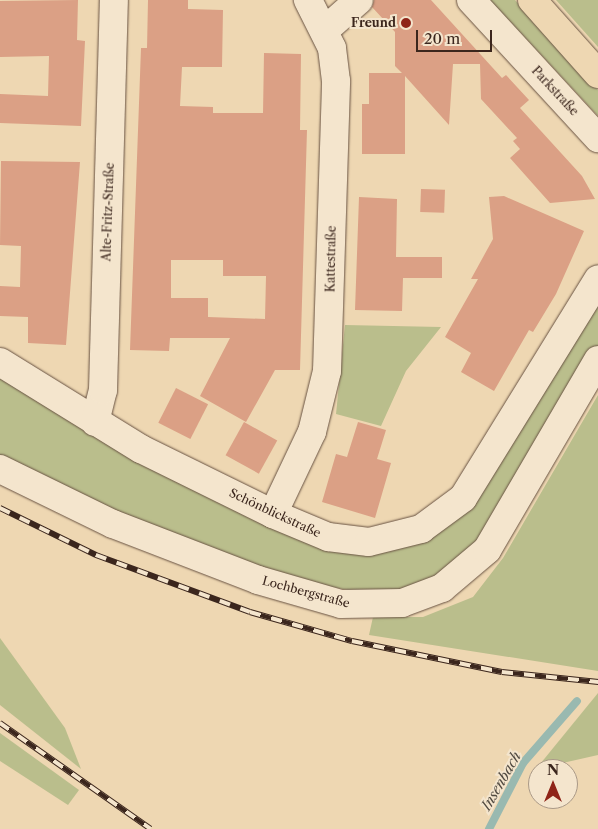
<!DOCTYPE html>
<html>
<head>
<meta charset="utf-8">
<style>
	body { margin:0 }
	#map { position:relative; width:598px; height:829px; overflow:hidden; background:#eed7b2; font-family:"Libre Caslon Text",serif }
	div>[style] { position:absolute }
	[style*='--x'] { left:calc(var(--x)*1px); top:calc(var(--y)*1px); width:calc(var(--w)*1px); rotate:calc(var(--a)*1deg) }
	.green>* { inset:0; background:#babe8c }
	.stream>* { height:8px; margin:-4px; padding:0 4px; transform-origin:4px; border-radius:4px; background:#99b9b0 }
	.building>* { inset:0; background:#dba085; transform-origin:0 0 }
	.roads { filter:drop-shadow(0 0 1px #685242) drop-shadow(0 0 1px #685242) }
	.minor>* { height:28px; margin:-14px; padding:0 14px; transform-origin:14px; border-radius:14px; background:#f4e5cd }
	.major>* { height:28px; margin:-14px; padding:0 14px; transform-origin:14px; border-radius:14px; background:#eed7b2 }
	.rail>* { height:5.5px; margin-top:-2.75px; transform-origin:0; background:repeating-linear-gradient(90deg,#f4e5cd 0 11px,#3b261d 0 22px); box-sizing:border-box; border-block:1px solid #3b261d }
	.dots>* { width:14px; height:14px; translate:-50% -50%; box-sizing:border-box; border:2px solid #f4e5cd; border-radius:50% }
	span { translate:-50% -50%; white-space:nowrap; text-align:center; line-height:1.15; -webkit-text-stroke:4px #f4e5cd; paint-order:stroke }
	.poi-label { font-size:12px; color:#3b261d; font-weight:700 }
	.right { translate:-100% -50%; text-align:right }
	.street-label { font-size:12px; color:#3b261d }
	.water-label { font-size:14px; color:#524b42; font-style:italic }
	.north { position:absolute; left:528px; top:759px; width:50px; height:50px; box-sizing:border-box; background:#f4e5cd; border:1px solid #aa9987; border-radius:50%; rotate:0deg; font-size:14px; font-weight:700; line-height:20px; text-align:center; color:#3b261d }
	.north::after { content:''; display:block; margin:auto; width:18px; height:22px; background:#8f2418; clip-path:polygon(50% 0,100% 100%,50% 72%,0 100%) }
	.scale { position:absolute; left:416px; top:30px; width:76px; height:22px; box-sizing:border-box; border:2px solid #3b261d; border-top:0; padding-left:6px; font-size:15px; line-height:18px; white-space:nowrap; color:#3b261d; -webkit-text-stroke:4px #f4e5cd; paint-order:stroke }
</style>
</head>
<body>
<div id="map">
	<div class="green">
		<i style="clip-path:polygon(490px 0,515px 0,598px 90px,598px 116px)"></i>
		<i style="clip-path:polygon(556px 0,598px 0,598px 47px)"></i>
		<i style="clip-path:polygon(598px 297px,598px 350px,468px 558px,421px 584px,379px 595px,295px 581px,57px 487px,0 455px,0 370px,255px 515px,421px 542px)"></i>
		<i style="clip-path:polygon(345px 325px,441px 327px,406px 371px,381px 426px,336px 414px)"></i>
		<i style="clip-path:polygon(598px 395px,598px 671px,369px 635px,373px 617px,423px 617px,473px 597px,503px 558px)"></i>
		<i style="clip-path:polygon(0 638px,65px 728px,81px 769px,0 705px)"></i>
		<i style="clip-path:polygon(598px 693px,598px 755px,536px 769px)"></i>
		<i style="clip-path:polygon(0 733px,79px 790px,68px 805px,0 761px)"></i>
	</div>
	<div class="stream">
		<i style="--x:489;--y:829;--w:74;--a:-62.7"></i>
		<i style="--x:523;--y:763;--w:82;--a:-48.9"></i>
	</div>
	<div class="building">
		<i style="clip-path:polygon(78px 0,77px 40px,85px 41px,81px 126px,0 123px,0 94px,48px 96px,49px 56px,0 57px,0 1px)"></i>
		<i style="clip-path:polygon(evenodd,148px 0,188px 0,188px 9px,223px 10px,222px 67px,182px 67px,180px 106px,213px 107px,213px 113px,263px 113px,264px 53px,301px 54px,300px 130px,307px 130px,300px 370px,275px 370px,246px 422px,200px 396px,230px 338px,170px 338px,169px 351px,130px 350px,141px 48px,147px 48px,148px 0,171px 260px,223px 260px,223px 276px,266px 276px,265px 319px,208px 317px,208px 298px,171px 298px,171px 260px)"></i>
		<i style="clip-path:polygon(374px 0,431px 0,502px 78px,506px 75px,529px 100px,520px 108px,582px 176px,595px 199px,550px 203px,510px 158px,520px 149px,513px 141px,517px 138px,481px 99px,480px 64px,453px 64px,449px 125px,405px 76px,405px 154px,362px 154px,362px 104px,369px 104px,369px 73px,402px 73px,395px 66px,395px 32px,372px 7px)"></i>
		<i style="clip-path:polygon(1px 161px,80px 162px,66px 345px,28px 343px,28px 317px,0 316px,0 286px,20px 287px,21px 246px,0 245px)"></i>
		<i style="left:421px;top:189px;width:24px;height:23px;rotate:2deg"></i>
		<i style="clip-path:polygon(504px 196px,584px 231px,556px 294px,533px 332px,529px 330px,494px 391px,461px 372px,471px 353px,445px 337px,478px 279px,471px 279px,493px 239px,489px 197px)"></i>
		<i style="clip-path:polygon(359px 197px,397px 199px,396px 257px,442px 257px,442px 278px,403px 278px,402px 311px,355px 310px)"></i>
		<i style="left:176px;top:388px;width:36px;height:39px;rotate:27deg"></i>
		<i style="left:244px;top:422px;width:38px;height:38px;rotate:29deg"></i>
		<i style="clip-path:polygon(358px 422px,386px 430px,377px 459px,391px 463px,375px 518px,322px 502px,336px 454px,347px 457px)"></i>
	</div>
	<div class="roads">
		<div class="minor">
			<i style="--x:471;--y:0;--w:188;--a:47.4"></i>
			<i style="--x:325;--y:30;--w:45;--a:-41.4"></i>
			<i style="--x:0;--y:362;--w:166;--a:31.7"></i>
			<i style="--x:141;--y:449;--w:147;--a:26.2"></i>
			<i style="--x:273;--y:514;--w:60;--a:22.7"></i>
			<i style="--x:328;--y:537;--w:41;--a:7"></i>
			<i style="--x:369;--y:542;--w:54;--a:-14"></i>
			<i style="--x:421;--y:529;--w:52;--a:-36.4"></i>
			<i style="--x:463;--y:498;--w:257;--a:-58.3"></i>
			<i style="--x:95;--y:422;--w:33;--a:-76"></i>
			<i style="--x:103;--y:390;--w:390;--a:-88.4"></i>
			<i style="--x:0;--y:469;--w:126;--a:26"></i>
			<i style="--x:113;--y:524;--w:155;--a:21.1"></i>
			<i style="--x:258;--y:580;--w:86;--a:16.1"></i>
			<i style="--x:341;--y:604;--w:61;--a:-0.9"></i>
			<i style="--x:402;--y:603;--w:43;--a:-20.6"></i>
			<i style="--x:442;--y:588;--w:59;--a:-40.2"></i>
			<i style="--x:487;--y:550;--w:220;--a:-59.7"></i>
			<i style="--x:273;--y:514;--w:91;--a:-64.6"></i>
			<i style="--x:312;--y:432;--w:63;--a:-76.2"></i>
			<i style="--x:327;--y:371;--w:290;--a:-88.2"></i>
			<i style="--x:336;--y:81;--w:33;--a:-97"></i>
			<i style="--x:332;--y:48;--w:54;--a:-116.6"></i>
		</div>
		<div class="major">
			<i style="--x:532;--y:0;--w:99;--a:48.3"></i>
		</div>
	</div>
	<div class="rail">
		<i style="--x:0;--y:508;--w:107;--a:26.1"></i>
		<i style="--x:96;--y:555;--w:164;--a:20.3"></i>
		<i style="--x:250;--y:612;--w:106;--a:15.9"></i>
		<i style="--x:352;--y:641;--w:153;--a:11.7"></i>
		<i style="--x:502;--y:672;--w:97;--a:5.9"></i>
		<i style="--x:0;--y:723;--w:184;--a:35.1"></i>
	</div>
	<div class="dots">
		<i style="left:406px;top:23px;background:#8f2418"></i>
	</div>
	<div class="poi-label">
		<span class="right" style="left:396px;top:23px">Freund</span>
	</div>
	<div class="street-label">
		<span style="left:555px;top:91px;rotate:47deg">Parkstraße</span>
		<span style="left:108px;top:212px;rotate:-88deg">Alte-Fritz-Straße</span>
		<span style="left:331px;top:259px;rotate:-89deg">Kattestraße</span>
		<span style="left:275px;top:513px;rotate:25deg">Schönblickstraße</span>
		<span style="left:306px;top:592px;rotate:15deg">Lochbergstraße</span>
	</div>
	<div class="water-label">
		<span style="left:501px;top:781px;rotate:-60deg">Insenbach</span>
	</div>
	<div class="north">N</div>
	<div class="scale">20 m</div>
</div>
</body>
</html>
